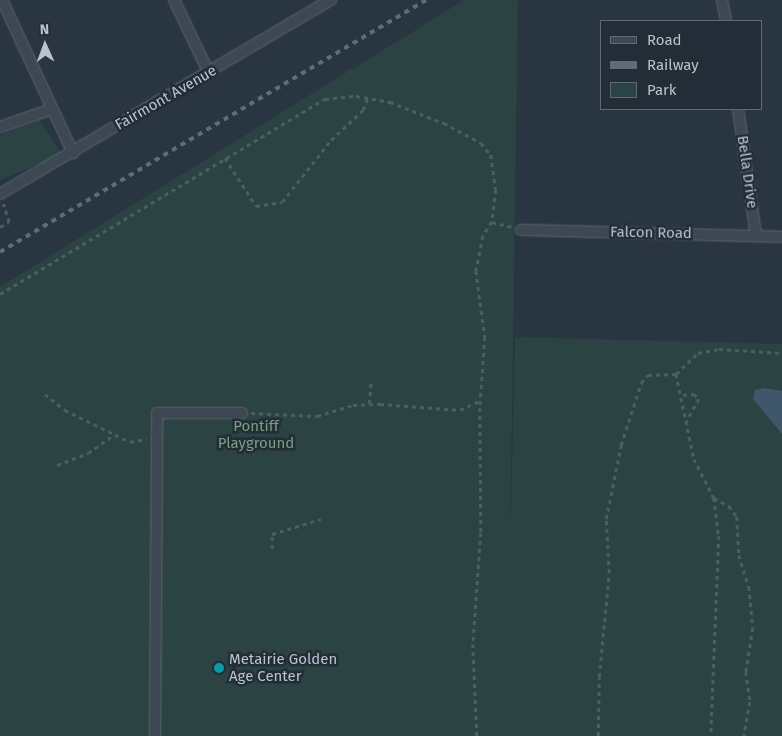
<!DOCTYPE html>
<html>
<head>
<meta charset="utf-8">
<style>
	body { margin:0 }
	#map { position:relative; width:782px; height:736px; overflow:hidden; background:#293642; font-family:"Fira Sans",sans-serif }
	div>[style] { position:absolute }
	[style*='--x'] { left:calc(var(--x)*1px); top:calc(var(--y)*1px); width:calc(var(--w)*1px); rotate:calc(var(--a)*1deg) }
	.green>* { inset:0; background:#2b4343 }
	.water>* { inset:0; background:#40566b }
	.path>* { height:2.5px; margin-top:-1.25px; transform-origin:0; background:repeating-linear-gradient(90deg,#495f60 0 4px,transparent 0 8px) }
	.roads { filter:drop-shadow(0 0 1px #5b6670) drop-shadow(0 0 1px #5b6670) }
	.minor>* { height:10px; margin:-5px; padding:0 5px; transform-origin:5px; border-radius:5px; background:#3d4852 }
	.rail>* { height:4px; margin-top:-2px; transform-origin:0; background:repeating-linear-gradient(90deg,#5f6c79 0 5px,transparent 0 10px) }
	.dots>* { width:14px; height:14px; translate:-50% -50%; box-sizing:border-box; border:2px solid #222d38; border-radius:50% }
	span { translate:-50% -50%; white-space:nowrap; text-align:center; line-height:1.15; -webkit-text-stroke:5px #222d38; paint-order:stroke }
	.street-label { font-size:15px; color:#bac3cc }
	.park-label { font-size:15px; color:#7aa07f }
	.poi-label { font-size:15px; color:#bac3cc }
	.left { translate:0 -50%; text-align:left }
	.legend { position:absolute; left:600px; top:20px; width:162px; height:90px; box-sizing:border-box; background:#222d38; border:1px solid #5f6973; margin:0; padding:6px 9px; list-style:none; font-size:15px; color:#bac3cc }
	.legend li { display:flex; align-items:center; gap:10px; height:25px }
	.legend b { width:25px; border:1px solid #5f6973 }
	.north { position:absolute; left:20px; top:20px; width:50px; height:50px; -webkit-text-stroke:4px #222d38; paint-order:stroke; rotate:358deg; font-size:14px; font-weight:700; line-height:20px; text-align:center; color:#bac3cc }
	.north::after { content:''; display:block; margin:auto; width:18px; height:22px; background:#bac3cc; clip-path:polygon(50% 0,100% 100%,50% 72%,0 100%) }
</style>
</head>
<body>
<div id="map">
	<div class="green">
		<i style="clip-path:polygon(464px 0,518px 0,510px 551px,515px 337px,782px 344px,782px 736px,0 736px,0 287px,347px 72px,344px 71px,353px 69px)"></i>
		<i style="clip-path:polygon(40px 120px,62px 155px,0 180px,0 135px)"></i>
	</div>
	<div class="water">
		<i style="clip-path:polygon(764px 388px,782px 391px,782px 434px,753px 399px,755px 390px)"></i>
	</div>
	<div class="path">
		<i style="--x:225;--y:158;--w:57;--a:57.1"></i>
		<i style="--x:256;--y:206;--w:26;--a:-9"></i>
		<i style="--x:282;--y:202;--w:79;--a:-51.7"></i>
		<i style="--x:331;--y:140;--w:44;--a:-43.2"></i>
		<i style="--x:363;--y:110;--w:14;--a:-69"></i>
		<i style="--x:492;--y:222;--w:21;--a:14"></i>
		<i style="--x:0;--y:227;--w:10;--a:-29"></i>
		<i style="--x:9;--y:222;--w:19;--a:-108"></i>
		<i style="--x:0;--y:294;--w:379;--a:-31"></i>
		<i style="--x:325;--y:99;--w:31;--a:-6"></i>
		<i style="--x:356;--y:96;--w:35;--a:10"></i>
		<i style="--x:390;--y:102;--w:58;--a:21.3"></i>
		<i style="--x:444;--y:123;--w:42;--a:28.4"></i>
		<i style="--x:481;--y:143;--w:16;--a:50"></i>
		<i style="--x:491;--y:155;--w:35;--a:82"></i>
		<i style="--x:496;--y:190;--w:32;--a:97"></i>
		<i style="--x:492;--y:222;--w:17;--a:123"></i>
		<i style="--x:483;--y:236;--w:36;--a:101"></i>
		<i style="--x:476;--y:271;--w:67;--a:82.2"></i>
		<i style="--x:485;--y:337;--w:71;--a:94"></i>
		<i style="--x:480;--y:408;--w:125;--a:89.5"></i>
		<i style="--x:481;--y:533;--w:111;--a:94.1"></i>
		<i style="--x:473;--y:644;--w:92;--a:87.5"></i>
		<i style="--x:676;--y:374;--w:87;--a:78"></i>
		<i style="--x:694;--y:459;--w:44;--a:62.9"></i>
		<i style="--x:714;--y:498;--w:38;--a:83"></i>
		<i style="--x:719;--y:536;--w:200;--a:92.3"></i>
		<i style="--x:45;--y:394;--w:26;--a:39"></i>
		<i style="--x:65;--y:410;--w:72;--a:26.2"></i>
		<i style="--x:130;--y:442;--w:17;--a:-10"></i>
		<i style="--x:683;--y:395;--w:11;--a:-5"></i>
		<i style="--x:694;--y:394;--w:7;--a:45"></i>
		<i style="--x:699;--y:399;--w:25;--a:119"></i>
		<i style="--x:369;--y:404;--w:23;--a:-85"></i>
		<i style="--x:251;--y:413;--w:66;--a:2.6"></i>
		<i style="--x:317;--y:416;--w:38;--a:-17"></i>
		<i style="--x:353;--y:405;--w:27;--a:-2"></i>
		<i style="--x:380;--y:404;--w:80;--a:4.3"></i>
		<i style="--x:460;--y:410;--w:23;--a:-25"></i>
		<i style="--x:57;--y:465;--w:33;--a:-21"></i>
		<i style="--x:88;--y:453;--w:32;--a:-35"></i>
		<i style="--x:714;--y:498;--w:17;--a:28"></i>
		<i style="--x:729;--y:506;--w:14;--a:54"></i>
		<i style="--x:737;--y:517;--w:38;--a:87"></i>
		<i style="--x:739;--y:555;--w:34;--a:73"></i>
		<i style="--x:749;--y:587;--w:41;--a:84.4"></i>
		<i style="--x:753;--y:628;--w:45;--a:99"></i>
		<i style="--x:746;--y:672;--w:30;--a:82"></i>
		<i style="--x:750;--y:702;--w:35;--a:100"></i>
		<i style="--x:272;--y:549;--w:15;--a:-90"></i>
		<i style="--x:272;--y:534;--w:51;--a:-17"></i>
		<i style="--x:598;--y:736;--w:59;--a:-89"></i>
		<i style="--x:599;--y:677;--w:104;--a:-84.5"></i>
		<i style="--x:609;--y:573;--w:54;--a:-93.2"></i>
		<i style="--x:606;--y:519;--w:76;--a:-78.5"></i>
		<i style="--x:621;--y:445;--w:65;--a:-72.1"></i>
		<i style="--x:641;--y:383;--w:11;--a:-49"></i>
		<i style="--x:648;--y:375;--w:28;--a:-2"></i>
		<i style="--x:676;--y:374;--w:30;--a:-44"></i>
		<i style="--x:698;--y:353;--w:21;--a:-11"></i>
		<i style="--x:719;--y:349;--w:63;--a:3.6"></i>
	</div>
	<div class="roads">
		<div class="minor">
			<i style="--x:2;--y:0;--w:169;--a:65.1"></i>
			<i style="--x:174;--y:0;--w:81;--a:64.4"></i>
			<i style="--x:722;--y:0;--w:21;--a:79"></i>
			<i style="--x:738;--y:109;--w:128;--a:81.9"></i>
			<i style="--x:0;--y:127;--w:55;--a:-19.1"></i>
			<i style="--x:0;--y:194;--w:384;--a:-30.4"></i>
			<i style="--x:521;--y:230;--w:261;--a:1.5"></i>
			<i style="--x:155;--y:736;--w:323;--a:-89.6"></i>
			<i style="--x:157;--y:413;--w:85;--a:0"></i>
		</div>
	</div>
	<div class="rail">
		<i style="--x:0;--y:252;--w:495;--a:-30.6"></i>
	</div>
	<div class="dots">
		<i style="left:219px;top:668px;background:#0f9aa8"></i>
	</div>
	<div class="street-label">
		<span style="left:166px;top:98px;rotate:-30deg">Fairmont Avenue</span>
		<span style="left:747px;top:172px;rotate:82deg">Bella Drive</span>
		<span style="left:651px;top:233px;rotate:1deg">Falcon Road</span>
	</div>
	<div class="park-label">
		<span style="left:256px;top:435px">Pontiff<br>Playground</span>
	</div>
	<div class="poi-label">
		<span class="left" style="left:229px;top:668px">Metairie Golden<br>Age Center</span>
	</div>
	<ul class="legend">
	<li><b style="height:6px;background:#3d4852"></b>Road</li>
	<li><b style="height:6px;background:#5f6c79"></b>Railway</li>
	<li><b style="height:14px;background:#2b4343"></b>Park</li>
	</ul>
	<div class="north">N</div>
</div>
</body>
</html>
